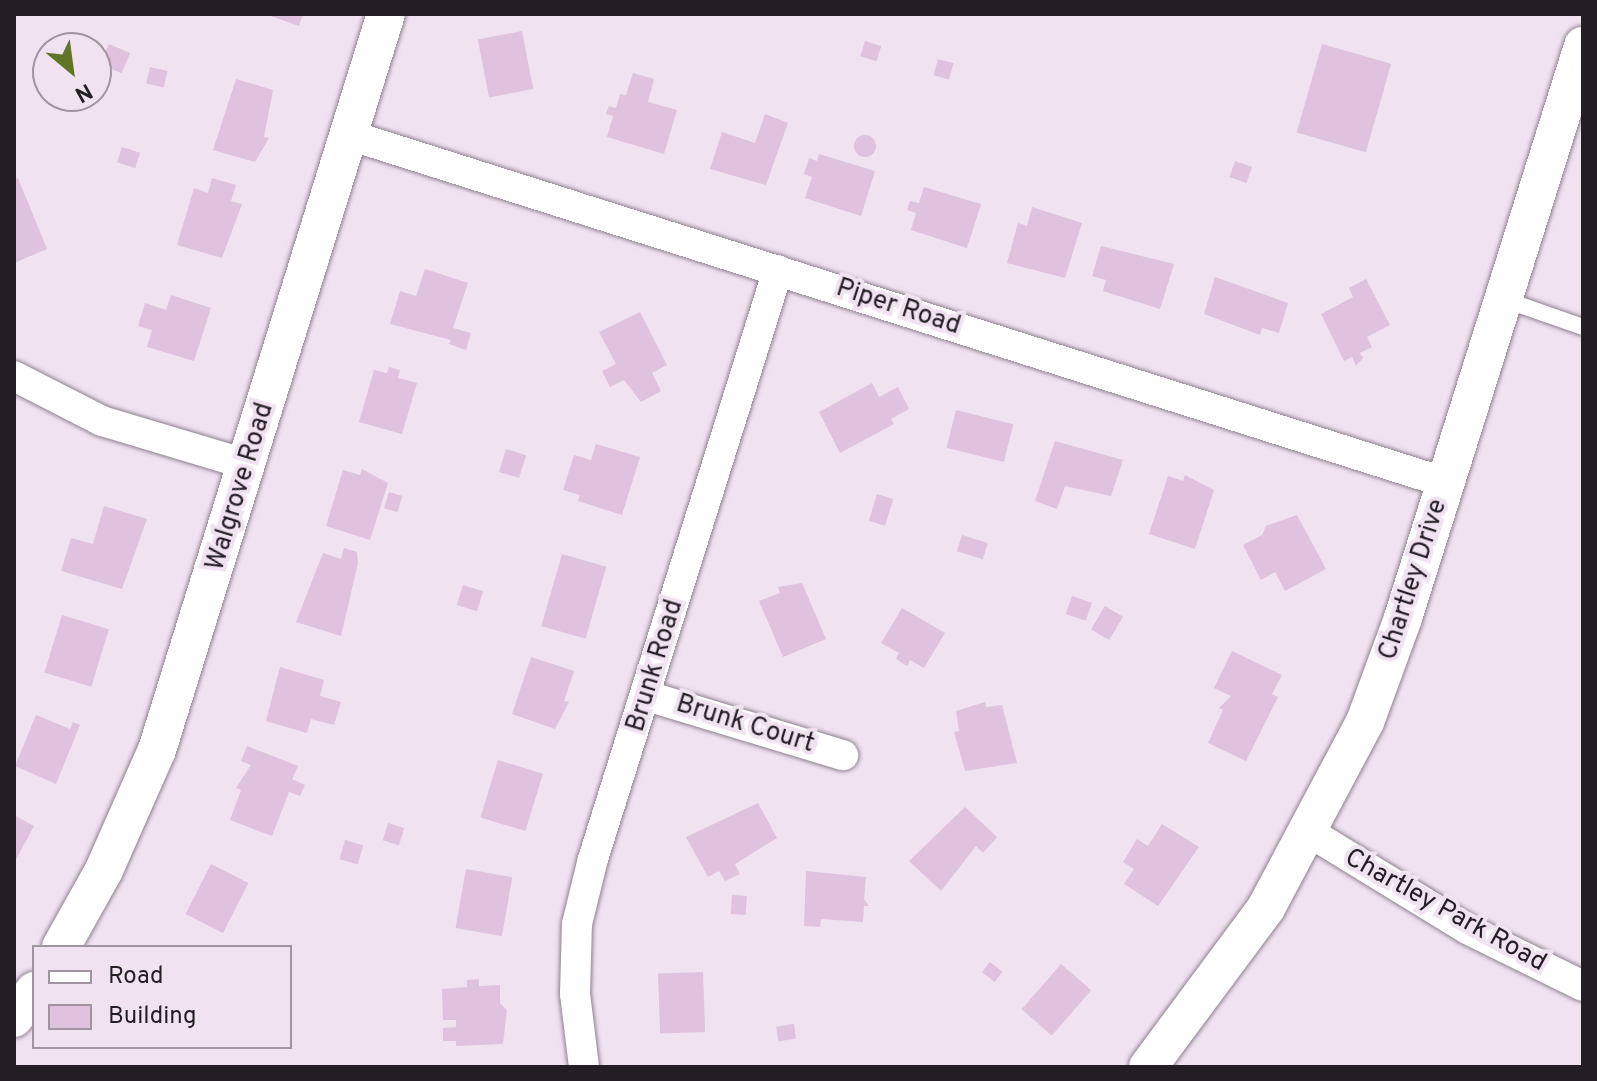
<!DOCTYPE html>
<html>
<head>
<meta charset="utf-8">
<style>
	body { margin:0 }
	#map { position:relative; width:1597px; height:1081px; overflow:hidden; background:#f1e2f1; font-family:Overpass,sans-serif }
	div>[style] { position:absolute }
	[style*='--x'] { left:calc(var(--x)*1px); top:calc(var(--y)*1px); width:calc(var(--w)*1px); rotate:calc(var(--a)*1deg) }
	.building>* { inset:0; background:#dec2de; transform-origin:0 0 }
	.round { border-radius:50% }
	.roads { filter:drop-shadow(0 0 2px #8e818e) drop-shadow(0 0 2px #8e818e) }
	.service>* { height:16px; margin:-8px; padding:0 8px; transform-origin:8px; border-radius:8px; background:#fff }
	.minor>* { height:30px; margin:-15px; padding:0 15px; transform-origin:15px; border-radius:15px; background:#fff }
	.tertiary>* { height:38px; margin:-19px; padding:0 19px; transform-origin:19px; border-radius:19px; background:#fff }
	span { translate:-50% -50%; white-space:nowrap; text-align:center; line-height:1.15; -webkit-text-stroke:8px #f1e2f1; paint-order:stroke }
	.street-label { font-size:26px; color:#231e23 }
	.frame { position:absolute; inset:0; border:16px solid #231e23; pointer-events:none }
	.legend { position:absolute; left:32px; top:945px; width:260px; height:104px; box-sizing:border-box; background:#f1e2f1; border:2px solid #9f949f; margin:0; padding:10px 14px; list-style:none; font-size:24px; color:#231e23 }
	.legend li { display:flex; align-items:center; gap:16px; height:40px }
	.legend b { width:40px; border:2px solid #9f949f }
	.north { position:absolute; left:32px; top:32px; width:80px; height:80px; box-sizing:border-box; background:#f1e2f1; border:2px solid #9f949f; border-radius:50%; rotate:151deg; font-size:22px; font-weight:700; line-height:32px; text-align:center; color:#231e23 }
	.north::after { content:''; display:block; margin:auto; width:28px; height:36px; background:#607525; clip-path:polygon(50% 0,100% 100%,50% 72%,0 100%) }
</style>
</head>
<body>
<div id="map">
	<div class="building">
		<i style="clip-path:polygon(265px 14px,303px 14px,299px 26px)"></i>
		<i style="left:522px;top:31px;width:59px;height:45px;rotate:79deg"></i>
		<i style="left:865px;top:41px;width:17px;height:16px;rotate:17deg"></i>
		<i style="left:109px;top:44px;width:23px;height:22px;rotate:23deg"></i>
		<i style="left:1322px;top:44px;width:72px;height:92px;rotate:16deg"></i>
		<i style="left:938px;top:59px;width:16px;height:17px;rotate:15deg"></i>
		<i style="left:150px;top:67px;width:18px;height:17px;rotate:13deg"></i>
		<i style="clip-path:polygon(633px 73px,654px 79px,648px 102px,677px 110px,664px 154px,607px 137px,613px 116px,606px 114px,609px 106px,616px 108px,620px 94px,626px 95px)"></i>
		<i style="clip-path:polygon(236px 79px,273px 90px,264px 137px,269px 138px,255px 162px,213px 150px)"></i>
		<i style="clip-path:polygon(765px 114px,788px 123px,766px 185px,710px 169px,722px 132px,755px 143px)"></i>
		<i class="round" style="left:854px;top:135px;width:22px;height:22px"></i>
		<i style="left:122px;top:147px;width:19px;height:16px;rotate:18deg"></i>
		<i style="clip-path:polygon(819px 154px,875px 171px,861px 216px,805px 198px,812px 177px,804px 174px,809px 158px,817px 161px)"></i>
		<i style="left:1235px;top:161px;width:18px;height:17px;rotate:19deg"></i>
		<i style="clip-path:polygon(18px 178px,47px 249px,14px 263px,14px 180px)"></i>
		<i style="clip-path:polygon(212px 178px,236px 185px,231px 201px,242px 204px,222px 258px,177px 245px,194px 188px,208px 193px)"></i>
		<i style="clip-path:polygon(924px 187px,981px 204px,967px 248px,911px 230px,916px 213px,907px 210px,910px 201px,919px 203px)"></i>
		<i style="clip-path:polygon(1032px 207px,1082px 223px,1065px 278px,1007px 263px,1018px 223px,1027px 226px)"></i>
		<i style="clip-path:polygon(1101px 246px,1174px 264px,1160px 309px,1103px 291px,1106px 280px,1092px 276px)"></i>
		<i style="clip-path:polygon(425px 269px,468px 283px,453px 328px,471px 333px,466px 350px,449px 344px,451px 340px,390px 324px,400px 291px,416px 296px)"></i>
		<i style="clip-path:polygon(1215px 277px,1288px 303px,1279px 333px,1262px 328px,1260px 335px,1204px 314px)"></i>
		<i style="clip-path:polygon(1366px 279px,1390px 325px,1367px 337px,1372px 347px,1360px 353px,1363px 358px,1356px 366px,1352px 357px,1344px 361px,1321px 314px,1353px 297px,1349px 288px)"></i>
		<i style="clip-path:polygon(171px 295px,211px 308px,194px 361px,147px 347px,152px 330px,138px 326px,145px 303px,166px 310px)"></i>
		<i style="clip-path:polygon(640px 312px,667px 365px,652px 373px,661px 391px,641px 402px,624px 380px,610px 387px,602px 371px,616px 364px,599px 332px)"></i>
		<i style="clip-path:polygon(389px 367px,400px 370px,398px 378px,417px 383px,402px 434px,359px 422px,374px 370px,387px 373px)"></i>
		<i style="clip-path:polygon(872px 383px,879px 397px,898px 387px,909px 409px,891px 419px,894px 424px,840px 453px,819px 412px)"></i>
		<i style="left:956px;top:410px;width:59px;height:39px;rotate:14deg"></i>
		<i style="clip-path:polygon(1055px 441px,1123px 460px,1111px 496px,1065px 486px,1057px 509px,1035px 501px)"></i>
		<i style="clip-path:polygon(596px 444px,640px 457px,622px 515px,578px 501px,580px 495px,563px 490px,574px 455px,591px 460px)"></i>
		<i style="left:506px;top:449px;width:21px;height:24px;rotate:17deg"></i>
		<i style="clip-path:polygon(362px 469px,388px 483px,370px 540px,326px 526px,343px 470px,360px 475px)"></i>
		<i style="clip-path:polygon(1185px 475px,1214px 490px,1195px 549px,1149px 534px,1168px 476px,1183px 481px)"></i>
		<i style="left:389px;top:492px;width:14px;height:17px;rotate:17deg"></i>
		<i style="left:877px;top:494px;width:17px;height:28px;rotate:17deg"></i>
		<i style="clip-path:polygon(104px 506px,147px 519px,122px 589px,61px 571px,71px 538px,93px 544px)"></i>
		<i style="clip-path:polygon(1297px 515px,1326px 569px,1285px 591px,1275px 572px,1261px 580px,1243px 545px,1262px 535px,1266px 526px)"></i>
		<i style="left:962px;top:535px;width:27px;height:17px;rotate:17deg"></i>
		<i style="clip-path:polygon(344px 548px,357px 552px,358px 563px,341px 636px,296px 622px,323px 553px,341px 559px)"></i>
		<i style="left:562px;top:554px;width:46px;height:75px;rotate:16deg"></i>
		<i style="clip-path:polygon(802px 583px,826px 639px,783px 657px,759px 601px,780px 593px,778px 587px)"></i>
		<i style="left:463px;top:585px;width:21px;height:21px;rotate:17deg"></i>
		<i style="left:1072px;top:596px;width:21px;height:19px;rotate:19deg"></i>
		<i style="left:1105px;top:606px;width:21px;height:27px;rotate:31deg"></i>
		<i style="clip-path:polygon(902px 608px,945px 633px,924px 668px,910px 660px,907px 666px,896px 659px,899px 653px,881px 643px)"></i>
		<i style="left:62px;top:615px;width:49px;height:60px;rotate:17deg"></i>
		<i style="clip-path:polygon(1232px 651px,1282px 675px,1272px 694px,1278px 697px,1246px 761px,1208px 743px,1223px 710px,1219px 708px,1231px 696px,1214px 688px)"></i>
		<i style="clip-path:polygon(531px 657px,574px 671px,564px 701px,569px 702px,555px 729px,512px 714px)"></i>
		<i style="clip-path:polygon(280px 667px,324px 680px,320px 696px,341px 702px,334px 725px,311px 719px,307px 733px,266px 721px)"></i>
		<i style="clip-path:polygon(985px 702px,986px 707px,1002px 705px,1017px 763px,965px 771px,954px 732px,959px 731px,956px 711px)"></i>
		<i style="clip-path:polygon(36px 715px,70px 729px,73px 722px,80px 725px,56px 784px,15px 766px)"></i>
		<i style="clip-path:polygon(247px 746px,298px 766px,292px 779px,305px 785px,300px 796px,289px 792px,272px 836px,230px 820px,241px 790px,236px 788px,251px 765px,241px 761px)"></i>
		<i style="left:498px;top:760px;width:47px;height:60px;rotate:17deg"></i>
		<i style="clip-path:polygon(758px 803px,777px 838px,735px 864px,740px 874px,725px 881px,719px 871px,708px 877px,686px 837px)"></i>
		<i style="clip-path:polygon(965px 807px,997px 837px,983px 853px,976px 846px,941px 891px,909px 861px)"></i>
		<i style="clip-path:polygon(14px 815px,34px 826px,14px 863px)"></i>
		<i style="left:388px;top:823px;width:17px;height:18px;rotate:17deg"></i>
		<i style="clip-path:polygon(1162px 824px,1199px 847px,1158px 906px,1124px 884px,1134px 869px,1123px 862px,1137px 839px,1148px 846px)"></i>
		<i style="left:345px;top:840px;width:19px;height:20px;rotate:16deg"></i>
		<i style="left:211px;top:864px;width:42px;height:56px;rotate:27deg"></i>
		<i style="left:466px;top:869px;width:47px;height:60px;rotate:10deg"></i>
		<i style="clip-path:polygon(806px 871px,866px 877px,864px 899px,869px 906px,864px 906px,863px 922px,821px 919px,820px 927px,804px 926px)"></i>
		<i style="left:732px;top:895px;width:15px;height:19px;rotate:4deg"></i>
		<i style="left:990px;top:962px;width:16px;height:13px;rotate:38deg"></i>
		<i style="left:1061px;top:964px;width:40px;height:60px;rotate:41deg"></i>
		<i style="left:703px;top:972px;width:60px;height:45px;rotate:88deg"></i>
		<i style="clip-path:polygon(479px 979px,479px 986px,500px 985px,500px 1003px,507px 1010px,503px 1044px,456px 1046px,456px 1041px,443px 1041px,443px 1028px,456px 1027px,456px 1020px,443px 1020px,442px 989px,467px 987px,467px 980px)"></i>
		<i style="left:794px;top:1024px;width:15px;height:18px;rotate:82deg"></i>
	</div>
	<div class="roads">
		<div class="service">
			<i style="--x:1503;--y:299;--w:85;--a:19.3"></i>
		</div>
		<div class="minor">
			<i style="--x:349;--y:135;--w:1152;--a:17.59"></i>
			<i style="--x:14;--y:376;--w:99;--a:27.1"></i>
			<i style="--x:102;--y:421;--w:153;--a:16.7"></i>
			<i style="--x:647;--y:696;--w:205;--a:16.8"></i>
			<i style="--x:1309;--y:832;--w:185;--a:31.5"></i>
			<i style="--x:1467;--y:929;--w:129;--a:26.2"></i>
			<i style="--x:584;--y:1067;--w:74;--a:-97"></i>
			<i style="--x:575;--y:994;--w:70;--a:-88.4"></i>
			<i style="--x:577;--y:924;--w:67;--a:-76.2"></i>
			<i style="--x:593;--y:859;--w:617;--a:-72.56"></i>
		</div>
		<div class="tertiary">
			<i style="--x:61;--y:947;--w:88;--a:-60.8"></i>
			<i style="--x:104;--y:870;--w:131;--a:-66.2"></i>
			<i style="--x:157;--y:750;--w:771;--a:-72.72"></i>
			<i style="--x:14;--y:1018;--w:34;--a:-53"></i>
			<i style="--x:1148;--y:1067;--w:198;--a:-53.4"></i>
			<i style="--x:1266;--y:908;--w:211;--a:-62"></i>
			<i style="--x:1365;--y:722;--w:111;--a:-69.9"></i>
			<i style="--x:1403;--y:618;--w:600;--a:-72.53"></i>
		</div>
	</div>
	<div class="street-label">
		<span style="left:898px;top:308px;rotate:18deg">Piper Road</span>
		<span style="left:241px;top:487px;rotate:-73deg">Walgrove Road</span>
		<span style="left:1414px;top:580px;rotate:-72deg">Chartley Drive</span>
		<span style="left:656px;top:666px;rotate:-73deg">Brunk Road</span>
		<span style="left:745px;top:725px;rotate:17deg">Brunk Court</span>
		<span style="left:1445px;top:911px;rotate:29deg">Chartley Park Road</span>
	</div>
	<div class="frame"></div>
	<ul class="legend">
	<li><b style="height:10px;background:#fff"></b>Road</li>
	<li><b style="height:22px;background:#dec2de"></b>Building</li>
	</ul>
	<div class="north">N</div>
</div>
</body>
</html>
